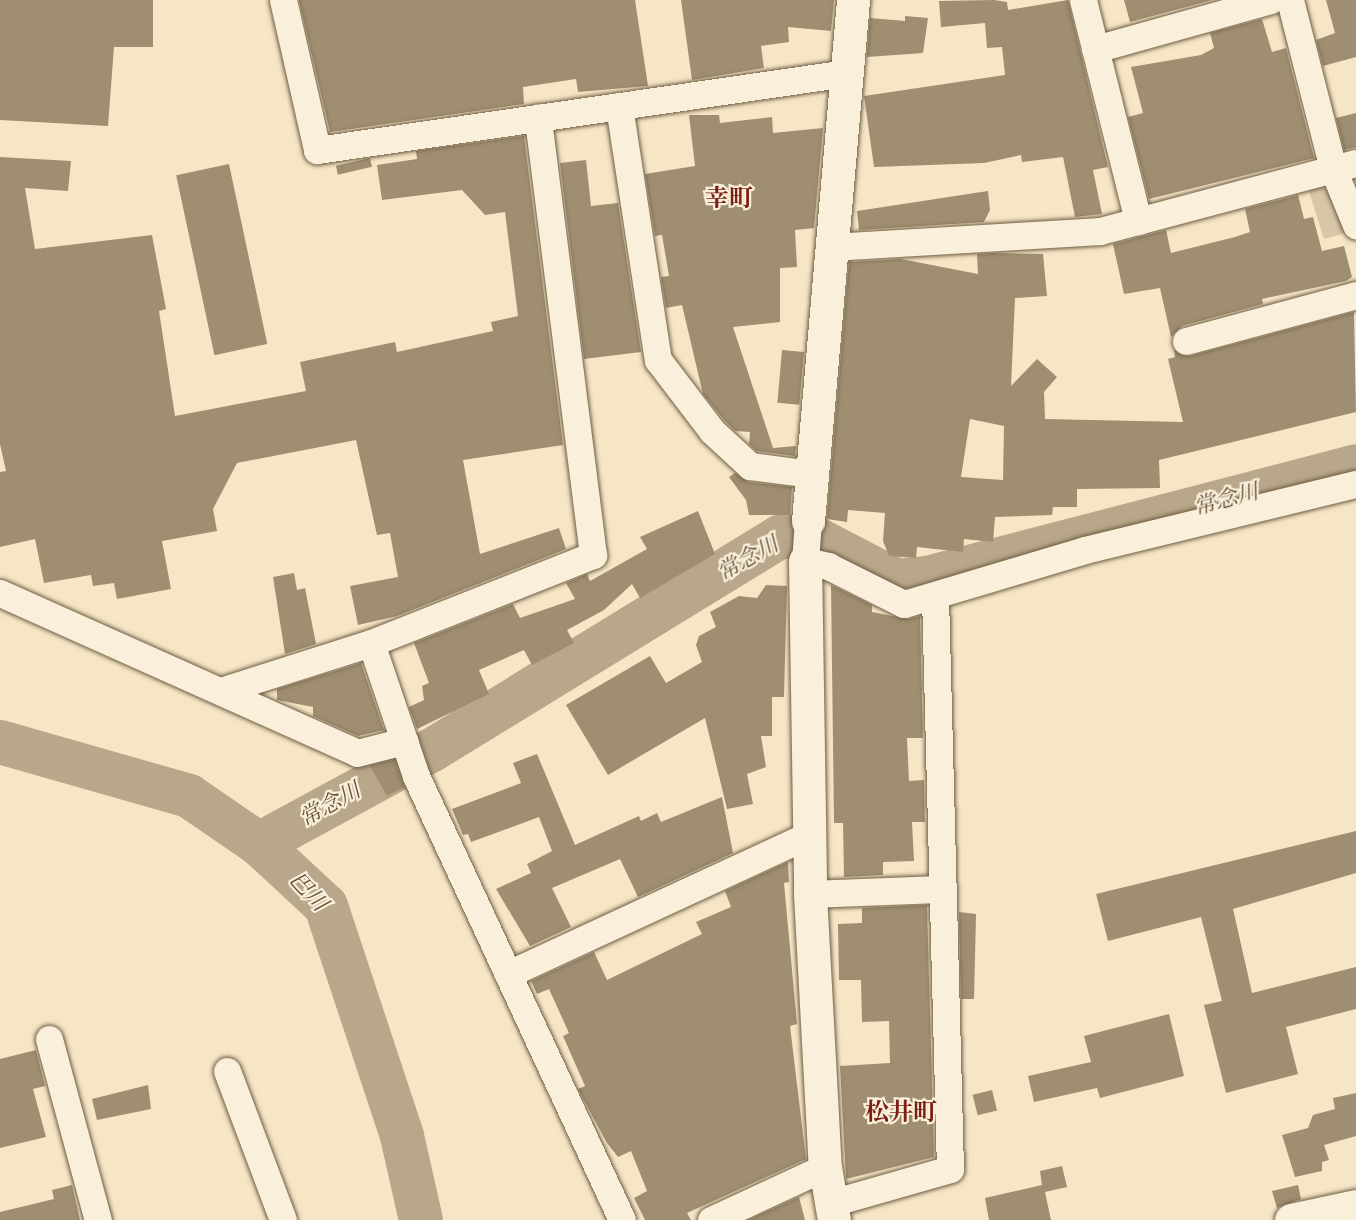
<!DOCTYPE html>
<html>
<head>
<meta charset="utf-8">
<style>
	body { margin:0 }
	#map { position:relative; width:1356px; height:1220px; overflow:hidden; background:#f6e6c6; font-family:"IM FELL French Canon","Noto Serif JP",serif }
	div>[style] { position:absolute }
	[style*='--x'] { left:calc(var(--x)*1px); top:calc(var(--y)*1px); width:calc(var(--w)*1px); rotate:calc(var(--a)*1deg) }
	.green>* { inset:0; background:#d7c7a8 }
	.river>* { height:44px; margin:-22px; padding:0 22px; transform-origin:22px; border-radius:22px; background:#b8a78a }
	.building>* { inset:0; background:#9f8e72; transform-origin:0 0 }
	.roads { filter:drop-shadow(0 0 2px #6e5c43) drop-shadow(0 0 2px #6e5c43) }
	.minor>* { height:27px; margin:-13.5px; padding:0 13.5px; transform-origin:13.5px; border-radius:13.5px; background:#f9efda }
	.tertiary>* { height:33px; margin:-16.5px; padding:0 16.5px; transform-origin:16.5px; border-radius:16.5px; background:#f9efda }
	span { translate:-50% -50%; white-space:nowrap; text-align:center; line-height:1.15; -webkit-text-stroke:4.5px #f9efda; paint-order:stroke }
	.water-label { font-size:22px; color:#65523a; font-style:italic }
	.quarter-label { font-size:24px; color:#7a1f14; font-weight:700 }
</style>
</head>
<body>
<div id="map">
	<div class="green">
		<i style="clip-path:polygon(1319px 186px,1328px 190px,1345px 233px,1324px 239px,1308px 188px)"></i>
	</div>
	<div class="river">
		<i style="--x:0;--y:742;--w:197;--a:15.9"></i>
		<i style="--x:189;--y:796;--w:85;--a:34.4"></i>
		<i style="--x:259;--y:844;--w:91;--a:42.8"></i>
		<i style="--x:326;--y:906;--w:242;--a:71.7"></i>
		<i style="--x:402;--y:1136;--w:86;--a:77.3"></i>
		<i style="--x:259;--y:844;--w:197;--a:-28.5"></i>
		<i style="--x:432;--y:750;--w:408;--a:-31.5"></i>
		<i style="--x:780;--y:537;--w:33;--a:0"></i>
		<i style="--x:813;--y:537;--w:96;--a:27.4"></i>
		<i style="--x:898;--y:581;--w:29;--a:-6"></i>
		<i style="--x:927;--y:578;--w:443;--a:-14.6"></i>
	</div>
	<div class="building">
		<i style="clip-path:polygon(0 0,153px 0,153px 47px,114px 47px,108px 126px,0 120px)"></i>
		<i style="clip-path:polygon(299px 0,635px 0,648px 86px,578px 92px,576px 79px,523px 87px,524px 104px,330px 132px)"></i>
		<i style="clip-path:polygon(681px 0,834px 0,831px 31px,788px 27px,789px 42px,761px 46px,764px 68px,692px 80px)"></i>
		<i style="clip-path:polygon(994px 0,1007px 2px,1008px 10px,1068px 0,1108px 167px,1093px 170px,1102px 214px,1075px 217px,1063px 157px,1022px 162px,1021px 155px,984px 163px,874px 167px,864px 96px,1005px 75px,1002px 47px,987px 48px,985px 23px,941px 27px,939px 1px)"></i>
		<i style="clip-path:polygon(1124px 0,1212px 0,1130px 22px)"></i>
		<i style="clip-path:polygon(1326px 0,1356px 0,1356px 57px,1323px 66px,1316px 40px,1335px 33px)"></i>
		<i style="clip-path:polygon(905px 16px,928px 18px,923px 53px,867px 57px,870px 18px,905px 21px)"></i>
		<i style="clip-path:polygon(1262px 19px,1272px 52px,1286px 48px,1314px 158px,1149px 199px,1128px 117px,1143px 113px,1131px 67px,1201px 55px,1214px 48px,1210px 33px)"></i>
		<i style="clip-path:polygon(1356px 113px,1356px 147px,1344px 150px,1336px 118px)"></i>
		<i style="clip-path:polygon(689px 115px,719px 115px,720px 123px,772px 117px,773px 133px,823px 128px,814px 228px,795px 230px,797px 267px,780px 268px,780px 322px,733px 327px,773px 448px,796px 446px,795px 456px,757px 451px,749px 444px,750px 432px,735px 431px,724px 420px,703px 394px,682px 305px,666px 308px,661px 277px,669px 276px,662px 235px,655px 236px,645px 174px,695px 166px)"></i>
		<i style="clip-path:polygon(524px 136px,563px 445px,463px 460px,480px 554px,559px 528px,566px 549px,397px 616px,358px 625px,350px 586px,398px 577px,390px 533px,377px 535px,356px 440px,237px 463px,213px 509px,217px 531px,162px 541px,171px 589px,117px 599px,114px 583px,93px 586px,91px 575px,44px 583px,35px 539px,0 547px,0 472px,6px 471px,0 444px,0 157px,71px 161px,68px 191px,25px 188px,35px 249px,152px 235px,166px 309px,159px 311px,175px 416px,306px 391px,300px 362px,395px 342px,397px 352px,493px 331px,491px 322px,518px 316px,505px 212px,485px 215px,462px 190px,382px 200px,377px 165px,417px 159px,416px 151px)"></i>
		<i style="left:370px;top:158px;width:9px;height:35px;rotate:77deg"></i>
		<i style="clip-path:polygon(586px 160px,591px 206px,618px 203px,641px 352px,584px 359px,560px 163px)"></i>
		<i style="left:229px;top:164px;width:184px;height:54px;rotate:78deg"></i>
		<i style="clip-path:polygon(988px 191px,990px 210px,984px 222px,859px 230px,857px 211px)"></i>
		<i style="clip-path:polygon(1298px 195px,1304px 219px,1313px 217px,1322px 251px,1344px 246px,1352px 277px,1346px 281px,1262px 299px,1263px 304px,1182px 326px,1171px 337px,1160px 288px,1124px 294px,1113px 244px,1166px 230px,1171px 253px,1235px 237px,1250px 232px,1245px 209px)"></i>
		<i style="clip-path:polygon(evenodd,994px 253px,1043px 254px,1047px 296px,1015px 298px,1011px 386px,1037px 359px,1057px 377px,1044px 392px,1045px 419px,1183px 422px,1168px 359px,1175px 357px,1174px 350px,1190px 356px,1354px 312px,1356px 412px,1159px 460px,1160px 488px,1077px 489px,1077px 507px,1053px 507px,1052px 515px,995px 517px,993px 542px,964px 539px,963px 552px,917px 547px,916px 558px,889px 556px,883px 541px,885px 513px,848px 510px,847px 522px,827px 519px,849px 262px,901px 259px,978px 274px,977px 254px,994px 253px,970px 419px,1004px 426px,1003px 480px,961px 477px,970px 419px)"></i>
		<i style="left:782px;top:350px;width:22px;height:53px;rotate:5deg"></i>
		<i style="clip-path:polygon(735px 473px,748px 482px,792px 487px,790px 515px,749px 515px,746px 500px,729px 477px)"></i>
		<i style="clip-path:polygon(698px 511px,715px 554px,640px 598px,632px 584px,604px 610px,567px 630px,574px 643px,532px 665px,524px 650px,479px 670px,489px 694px,417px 729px,409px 707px,424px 700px,422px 686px,429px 683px,414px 643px,513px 604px,520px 618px,575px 599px,566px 583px,587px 574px,590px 581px,647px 549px,640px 537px)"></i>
		<i style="clip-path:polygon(294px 573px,297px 590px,305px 588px,316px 644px,285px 654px,273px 577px)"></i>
		<i style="clip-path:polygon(766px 585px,787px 586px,784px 697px,772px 697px,772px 736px,761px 736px,766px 767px,747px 774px,753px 804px,727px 809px,705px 718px,608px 775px,566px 705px,650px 656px,666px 683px,702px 662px,696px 645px,699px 636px,716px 627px,710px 612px,739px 596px,757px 598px)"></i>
		<i style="clip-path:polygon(831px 585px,872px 605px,872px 612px,908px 619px,920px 616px,923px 738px,907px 738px,909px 781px,924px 780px,925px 822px,912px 822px,914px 861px,883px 862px,883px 875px,844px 877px,843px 823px,834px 823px)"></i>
		<i style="clip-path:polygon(361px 663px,384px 730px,358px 736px,313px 716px,313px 707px,277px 700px,277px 689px)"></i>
		<i style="clip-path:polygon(537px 754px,575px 845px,639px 816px,641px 821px,657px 813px,661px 822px,722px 797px,733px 853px,638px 897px,620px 859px,552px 888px,571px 927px,530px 946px,496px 889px,531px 873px,527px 864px,552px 851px,539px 817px,471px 842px,468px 834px,463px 835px,452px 809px,521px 783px,513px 763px)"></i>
		<i style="clip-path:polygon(394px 760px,404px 787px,387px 796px,370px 766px)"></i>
		<i style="clip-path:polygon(1356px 831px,1356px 873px,1233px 909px,1252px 993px,1356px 967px,1356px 1009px,1286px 1027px,1298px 1074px,1226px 1093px,1204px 1005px,1222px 1001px,1201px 917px,1108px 941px,1096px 894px)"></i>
		<i style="clip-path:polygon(788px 862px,789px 882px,784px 883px,797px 1024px,790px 1026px,806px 1159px,687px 1213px,691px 1220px,645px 1220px,634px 1198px,647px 1191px,631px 1151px,618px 1157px,607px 1143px,578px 1089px,585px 1086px,563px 1036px,569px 1033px,549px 989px,537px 994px,531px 981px,594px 952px,607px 980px,702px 934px,696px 922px,731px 907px,725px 891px)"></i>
		<i style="clip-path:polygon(927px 905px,934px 1157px,846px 1179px,840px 1066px,890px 1063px,889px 1021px,862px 1022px,861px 980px,839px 980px,838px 924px,862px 923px,862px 908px)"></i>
		<i style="clip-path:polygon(959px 912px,976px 914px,974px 999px,961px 999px)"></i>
		<i style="clip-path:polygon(1169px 1014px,1184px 1076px,1100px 1098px,1097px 1088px,1034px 1102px,1028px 1076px,1091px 1062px,1084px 1036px)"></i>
		<i style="clip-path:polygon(36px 1050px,45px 1086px,33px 1089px,46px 1137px,0 1148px,0 1059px)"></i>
		<i style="clip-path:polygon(148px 1085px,151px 1109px,97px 1120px,92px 1099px)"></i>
		<i style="left:992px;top:1090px;width:21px;height:20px;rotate:76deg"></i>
		<i style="clip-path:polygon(1356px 1093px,1356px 1136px,1324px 1145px,1329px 1160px,1322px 1162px,1322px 1171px,1295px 1177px,1282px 1135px,1308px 1128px,1313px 1115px,1335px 1109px,1333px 1098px)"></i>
		<i style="clip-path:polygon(1062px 1166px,1067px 1187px,1045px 1192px,1051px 1220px,989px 1220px,985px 1198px,1042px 1185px,1040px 1171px)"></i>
		<i style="clip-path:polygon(72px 1185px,80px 1220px,0 1220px,0 1212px,54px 1199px,52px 1190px)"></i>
		<i style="clip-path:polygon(1298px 1185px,1301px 1199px,1277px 1208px,1272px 1191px)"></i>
		<i style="clip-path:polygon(799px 1197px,805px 1220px,748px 1220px)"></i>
	</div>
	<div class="roads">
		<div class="minor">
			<i style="--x:283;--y:0;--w:154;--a:77.2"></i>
			<i style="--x:317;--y:150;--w:536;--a:-8.27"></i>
			<i style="--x:1083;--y:0;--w:228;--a:76"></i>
			<i style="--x:1290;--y:0;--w:174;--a:75.7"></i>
			<i style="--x:1333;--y:169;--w:61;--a:67.7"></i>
			<i style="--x:1095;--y:49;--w:182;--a:-15.6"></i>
			<i style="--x:619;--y:106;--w:257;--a:81.3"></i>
			<i style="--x:658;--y:360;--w:89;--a:52.7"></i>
			<i style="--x:712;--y:431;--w:52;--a:42.6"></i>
			<i style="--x:750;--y:466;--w:63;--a:7.4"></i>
			<i style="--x:832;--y:247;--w:268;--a:-3.4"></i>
			<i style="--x:1100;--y:231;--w:265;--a:-14.9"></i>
			<i style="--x:1186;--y:341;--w:176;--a:-15.1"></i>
			<i style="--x:808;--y:521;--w:40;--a:94.3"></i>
			<i style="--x:805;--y:561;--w:24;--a:12"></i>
			<i style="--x:828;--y:566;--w:85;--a:26.6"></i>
			<i style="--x:904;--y:604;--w:189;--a:-16.6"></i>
			<i style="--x:1085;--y:550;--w:279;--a:-13.7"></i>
			<i style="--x:0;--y:593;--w:391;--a:24.1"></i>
			<i style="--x:357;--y:753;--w:49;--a:-14.3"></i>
			<i style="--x:371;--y:643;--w:140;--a:71.3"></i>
			<i style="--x:416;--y:776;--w:489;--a:65.1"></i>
			<i style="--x:220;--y:691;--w:158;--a:-17.6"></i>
			<i style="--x:371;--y:643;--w:239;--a:-21.6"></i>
			<i style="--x:593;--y:555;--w:441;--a:-97.2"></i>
			<i style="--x:810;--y:894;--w:129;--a:-2.2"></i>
			<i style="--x:508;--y:974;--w:332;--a:-24.8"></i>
			<i style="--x:49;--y:1039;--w:188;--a:74.9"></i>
			<i style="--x:227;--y:1071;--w:159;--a:69.4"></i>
			<i style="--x:831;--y:1203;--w:124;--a:-15.9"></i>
			<i style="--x:950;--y:1169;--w:571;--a:-91.5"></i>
			<i style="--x:711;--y:1220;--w:126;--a:-24.9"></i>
		</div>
		<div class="tertiary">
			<i style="--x:808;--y:521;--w:523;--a:-85.06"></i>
			<i style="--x:805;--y:561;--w:333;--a:89.1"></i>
			<i style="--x:810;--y:894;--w:273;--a:86.9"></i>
			<i style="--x:825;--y:1167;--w:54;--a:80.4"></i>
			<i style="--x:1291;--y:1220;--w:66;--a:-12.2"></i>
		</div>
	</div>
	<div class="water-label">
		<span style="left:1226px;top:500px;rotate:-15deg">常念川</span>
		<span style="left:748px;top:559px;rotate:-29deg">常念川</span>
		<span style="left:330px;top:805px;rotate:-29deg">常念川</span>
		<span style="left:308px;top:892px;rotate:47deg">巴川</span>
	</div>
	<div class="quarter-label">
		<span style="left:729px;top:199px">幸町</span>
		<span style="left:901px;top:1113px">松井町</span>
	</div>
</div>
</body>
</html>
